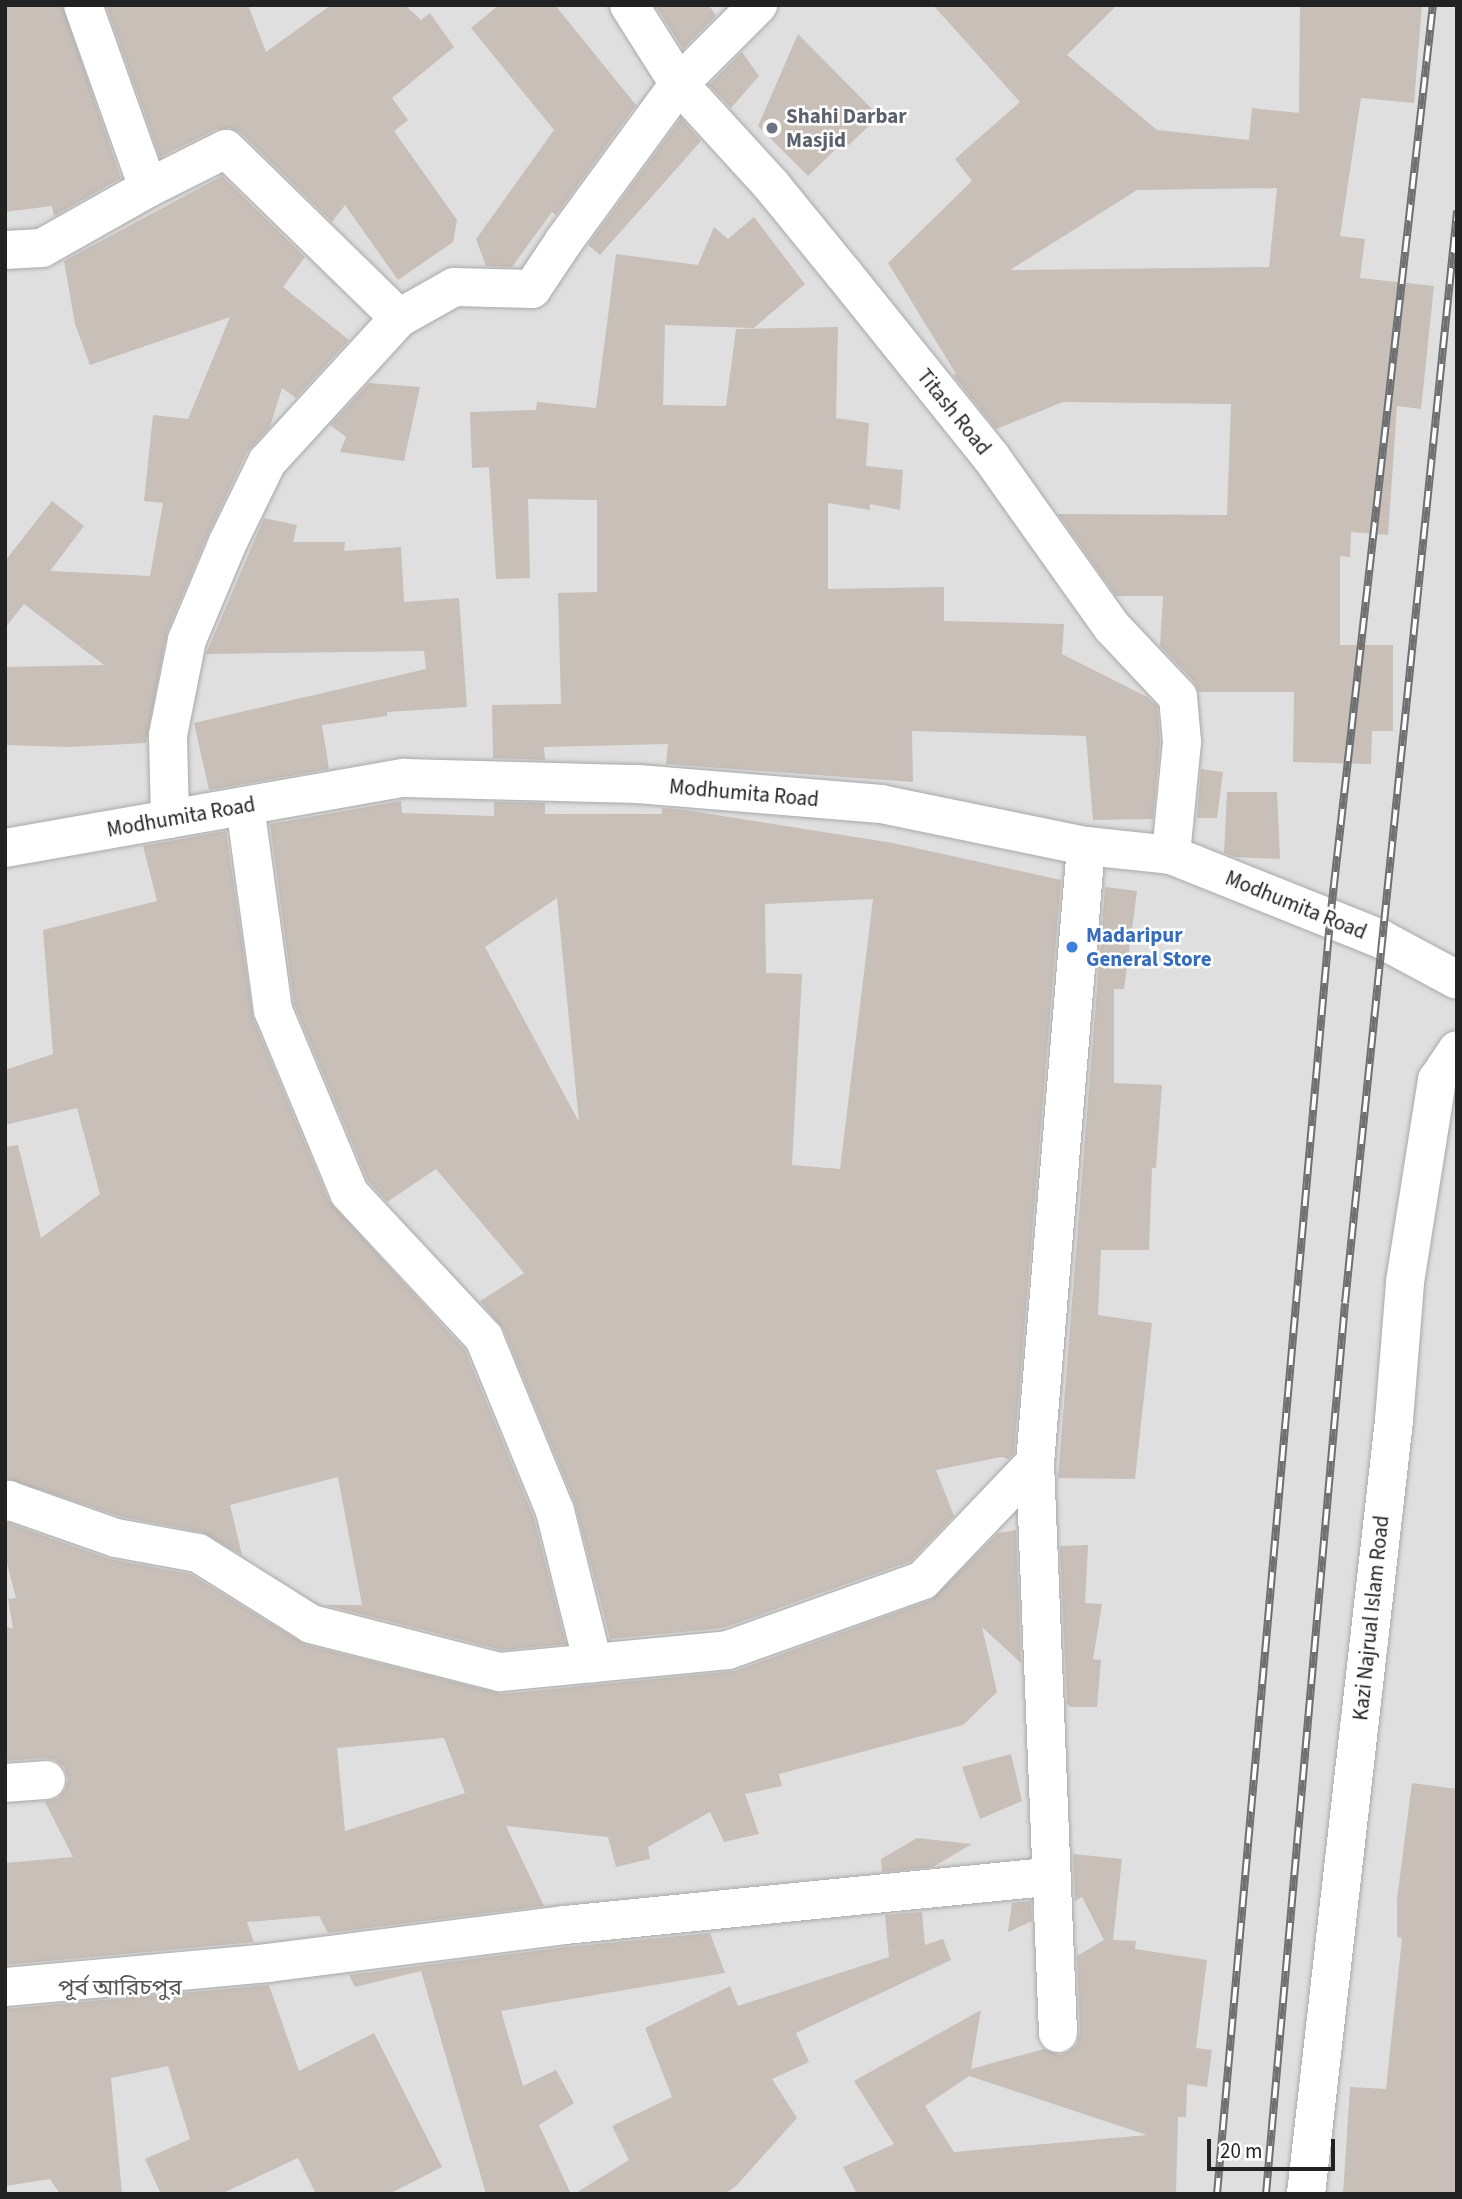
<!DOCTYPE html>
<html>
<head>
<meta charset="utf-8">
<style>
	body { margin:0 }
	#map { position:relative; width:1462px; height:2199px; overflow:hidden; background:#f2efe9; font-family:"Source Sans 3","Noto Sans Bengali",sans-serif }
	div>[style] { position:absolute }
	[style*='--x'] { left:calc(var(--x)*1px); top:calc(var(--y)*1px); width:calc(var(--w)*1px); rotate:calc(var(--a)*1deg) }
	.residential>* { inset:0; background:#e0dfdf; transform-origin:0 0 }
	.building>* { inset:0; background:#c7bfb8 }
	.roads { filter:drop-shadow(0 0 2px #a9a9a9) drop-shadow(0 0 2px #a9a9a9) }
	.minor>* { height:38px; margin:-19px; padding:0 19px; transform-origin:19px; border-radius:19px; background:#fff }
	.rail>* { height:8px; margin-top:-4px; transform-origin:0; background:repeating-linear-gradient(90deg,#fff 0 16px,#707070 0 32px); box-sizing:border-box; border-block:2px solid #707070 }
	.dots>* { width:19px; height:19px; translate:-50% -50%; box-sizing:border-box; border:4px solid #fff; border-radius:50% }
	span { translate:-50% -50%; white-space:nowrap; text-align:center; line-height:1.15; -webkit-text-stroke:5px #fff; paint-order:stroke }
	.worship-label { font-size:21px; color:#5b616d; font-weight:700 }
	.left { translate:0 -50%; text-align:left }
	.street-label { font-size:21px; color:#222 }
	.shop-label { font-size:21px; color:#366cbe; font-weight:700 }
	.neighbourhood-label { font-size:23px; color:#555 }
	.frame { position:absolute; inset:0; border:7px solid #222; pointer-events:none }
	.scale { position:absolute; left:1207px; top:2139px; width:128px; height:32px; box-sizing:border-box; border:4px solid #222; border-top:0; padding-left:9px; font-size:21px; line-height:24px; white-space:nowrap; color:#222; -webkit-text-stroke:5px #fff; paint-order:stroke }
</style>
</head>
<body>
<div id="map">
	<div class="residential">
		<i style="left:5px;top:5px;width:1452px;height:2189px"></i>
	</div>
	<div class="building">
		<i style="clip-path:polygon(5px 5px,62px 5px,121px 178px,54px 216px,52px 206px,5px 212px)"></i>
		<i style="clip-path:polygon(106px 5px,248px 5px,266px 52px,331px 5px,405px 5px,421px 20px,430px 13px,454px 47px,392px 98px,408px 120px,394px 131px,457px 220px,453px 242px,398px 280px,345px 205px,332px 222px,241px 133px,230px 128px,217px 129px,160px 157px)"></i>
		<i style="clip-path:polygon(499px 5px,555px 5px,636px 105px,556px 215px,552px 212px,512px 267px,486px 266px,476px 239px,554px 130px,471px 28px)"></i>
		<i style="clip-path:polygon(655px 5px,709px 5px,716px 16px,683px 49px)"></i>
		<i style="clip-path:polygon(evenodd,933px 5px,1117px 5px,1067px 55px,1157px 130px,1249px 140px,1252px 108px,1299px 113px,1300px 5px,1422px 5px,1414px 103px,1361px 98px,1340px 236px,1365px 239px,1360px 278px,1434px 286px,1421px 409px,1397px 406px,1388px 535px,1351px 532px,1350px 557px,1340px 556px,1340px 645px,1393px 645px,1393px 731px,1372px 731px,1371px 764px,1293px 762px,1294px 692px,1199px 692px,1194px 682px,1160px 646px,1163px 596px,1116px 596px,1058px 514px,1227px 515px,1231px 404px,1063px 402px,996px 429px,953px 375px,956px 374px,888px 263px,972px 181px,955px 159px,1020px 102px,933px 5px,1277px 188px,1269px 267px,1010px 270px,1137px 190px,1277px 188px)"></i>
		<i style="clip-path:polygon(798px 34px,879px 116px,849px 145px,844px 141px,808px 176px,758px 126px)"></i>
		<i style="clip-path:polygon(742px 52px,759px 76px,731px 108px,709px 85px)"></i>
		<i style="clip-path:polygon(681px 118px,701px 141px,600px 255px,588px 245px)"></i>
		<i style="clip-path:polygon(222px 176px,305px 257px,283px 287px,349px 340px,296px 398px,282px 388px,270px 427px,247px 452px,208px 534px,167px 632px,146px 743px,69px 747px,5px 745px,5px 667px,104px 665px,24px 604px,5px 628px,5px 561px,52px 501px,84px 526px,50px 571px,150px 576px,163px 503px,144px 501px,153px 415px,188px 419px,230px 317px,90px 365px,75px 324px,64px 261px)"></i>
		<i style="clip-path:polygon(754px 217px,805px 284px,754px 328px,665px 325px,663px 405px,726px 406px,736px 329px,838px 327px,836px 418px,869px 423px,866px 466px,903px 470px,900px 510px,870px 504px,870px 510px,828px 503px,828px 589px,944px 587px,944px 621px,1064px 624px,1062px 654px,1147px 697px,1157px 706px,1160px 742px,1153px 819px,1093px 820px,1086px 736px,912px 731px,913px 782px,666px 764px,668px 744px,544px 747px,545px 760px,493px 758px,492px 705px,561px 704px,558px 593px,597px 592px,597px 500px,528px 499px,530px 578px,496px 579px,489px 467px,472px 468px,470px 412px,536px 410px,537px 402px,596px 408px,616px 254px,698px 265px,714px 227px,728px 239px)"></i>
		<i style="clip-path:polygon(369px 383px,420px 387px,404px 461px,340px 452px,346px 437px,330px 425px)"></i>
		<i style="clip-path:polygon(264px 518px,297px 525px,293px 542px,345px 542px,344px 551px,401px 547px,404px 602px,459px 598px,467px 707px,387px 712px,387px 716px,322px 725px,329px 769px,209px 790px,194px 723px,426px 669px,424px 651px,206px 654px)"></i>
		<i style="clip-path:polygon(1201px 769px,1223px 772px,1217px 818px,1197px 818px)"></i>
		<i style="clip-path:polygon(1227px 792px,1277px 792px,1280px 859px,1235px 857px,1224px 853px)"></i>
		<i style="clip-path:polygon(evenodd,401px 801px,402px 813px,494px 816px,494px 802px,545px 803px,545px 814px,662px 814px,662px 808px,685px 810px,893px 843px,1061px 880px,1014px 1453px,1009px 1459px,1001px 1457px,936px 1470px,954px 1516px,911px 1561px,723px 1628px,610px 1639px,575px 1503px,504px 1330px,480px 1301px,524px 1273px,436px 1169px,387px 1202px,368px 1181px,294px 1004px,270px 824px,401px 801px,557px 898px,579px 1122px,485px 947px,557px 898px,401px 801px,873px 899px,840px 1169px,792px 1165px,802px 974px,766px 973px,765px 904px,873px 899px)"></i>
		<i style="clip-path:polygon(226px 831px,253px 1018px,329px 1201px,465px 1350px,534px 1518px,566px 1644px,502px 1650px,325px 1605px,362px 1605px,338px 1477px,230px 1505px,242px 1555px,202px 1532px,122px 1517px,5px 1478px,5px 1147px,18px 1145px,41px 1238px,100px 1194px,77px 1108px,5px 1125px,5px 1070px,53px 1054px,43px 930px,157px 901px,143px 846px)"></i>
		<i style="clip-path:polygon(1105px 887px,1137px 891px,1124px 989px,1114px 989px,1114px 1083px,1162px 1085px,1156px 1168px,1152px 1168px,1149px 1250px,1101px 1250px,1098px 1315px,1152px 1323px,1135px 1479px,1058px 1478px)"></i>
		<i style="clip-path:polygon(evenodd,8px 1523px,109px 1559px,190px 1574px,306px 1645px,502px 1694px,735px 1671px,931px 1600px,998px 1533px,1016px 1530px,1021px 1663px,982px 1627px,997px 1692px,963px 1725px,779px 1774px,782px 1786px,745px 1794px,759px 1834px,724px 1842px,710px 1812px,648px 1847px,650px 1859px,616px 1867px,608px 1837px,506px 1826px,544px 1906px,328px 1933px,319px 1916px,247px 1922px,254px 1942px,5px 1965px,5px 1863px,73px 1857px,45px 1802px,58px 1798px,65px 1790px,68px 1779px,64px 1767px,55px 1760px,45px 1758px,5px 1761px,5px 1627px,13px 1628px,8px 1599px,16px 1598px,5px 1556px,5px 1524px,8px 1523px,444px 1738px,465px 1793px,345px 1831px,337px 1748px,444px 1738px)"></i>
		<i style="clip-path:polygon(1088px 1545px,1085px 1603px,1102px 1604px,1093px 1659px,1101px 1660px,1097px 1707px,1070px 1707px,1067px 1704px,1060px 1546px)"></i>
		<i style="clip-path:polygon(1011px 1754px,1022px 1801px,980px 1819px,962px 1767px)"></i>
		<i style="clip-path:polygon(1412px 1783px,1457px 1789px,1457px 2194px,1343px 2194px,1350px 2087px,1386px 2089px,1402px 1938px,1397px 1937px,1397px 1899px)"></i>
		<i style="clip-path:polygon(917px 1838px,972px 1844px,933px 1867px,882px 1872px,881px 1859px)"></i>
		<i style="clip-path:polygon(evenodd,1073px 1854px,1122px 1859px,1113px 1940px,1136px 1941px,1135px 1949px,1207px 1960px,1196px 2048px,1212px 2050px,1207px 2087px,1187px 2084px,1186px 2117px,1178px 2117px,1176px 2194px,857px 2194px,843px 2167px,894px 2144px,854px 2081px,981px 2010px,971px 2069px,1044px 2049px,1060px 2055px,1070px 2051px,1077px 2044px,1080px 2032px,1077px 1956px,1104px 1940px,1082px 1897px,1075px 1901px,1073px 1854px,969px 2076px,1147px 2135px,954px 2152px,925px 2106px,969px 2076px)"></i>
		<i style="clip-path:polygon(1031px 1901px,1032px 1921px,1008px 1932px,1012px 1903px)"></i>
		<i style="clip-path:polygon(922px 1912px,925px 1945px,943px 1939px,951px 1960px,796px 2033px,809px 2062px,772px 2079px,797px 2118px,737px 2185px,725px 2194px,574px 2194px,629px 2160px,612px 2126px,672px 2097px,645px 2028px,730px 1986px,738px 2006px,889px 1957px,885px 1915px)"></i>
		<i style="clip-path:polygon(710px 1933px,725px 1973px,501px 2011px,523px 2086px,556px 2070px,574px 2103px,539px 2125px,571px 2194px,486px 2194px,421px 1971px,355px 1987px,349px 1975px,567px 1947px)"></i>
		<i style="clip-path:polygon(269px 1985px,299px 2071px,374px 2033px,442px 2167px,389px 2194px,316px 2194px,298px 2158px,221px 2194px,161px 2194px,145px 2159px,190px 2139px,168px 2066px,111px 2078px,122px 2194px,60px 2194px,50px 2179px,5px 2186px,5px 2009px)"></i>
	</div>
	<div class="roads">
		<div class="minor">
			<i style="--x:83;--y:5;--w:194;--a:70.4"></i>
			<i style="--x:629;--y:5;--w:93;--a:57.7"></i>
			<i style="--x:679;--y:84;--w:138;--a:47.6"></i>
			<i style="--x:772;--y:186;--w:112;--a:50.8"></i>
			<i style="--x:843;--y:273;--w:236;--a:51.2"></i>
			<i style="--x:991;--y:457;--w:209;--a:54.6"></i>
			<i style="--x:1112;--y:627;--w:96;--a:46.7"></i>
			<i style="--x:1178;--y:697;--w:45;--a:84.9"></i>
			<i style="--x:1182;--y:742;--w:114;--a:95.6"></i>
			<i style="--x:5;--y:250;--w:37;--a:-3"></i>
			<i style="--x:42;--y:248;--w:122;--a:-29.5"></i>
			<i style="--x:148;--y:188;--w:87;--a:-26.6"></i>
			<i style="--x:226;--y:149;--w:242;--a:44.3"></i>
			<i style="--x:245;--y:806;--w:206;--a:82.2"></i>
			<i style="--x:273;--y:1010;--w:198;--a:67.4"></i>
			<i style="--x:349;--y:1193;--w:198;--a:47"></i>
			<i style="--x:484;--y:1338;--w:187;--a:67.7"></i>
			<i style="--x:555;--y:1511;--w:157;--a:76"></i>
			<i style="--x:170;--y:819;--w:84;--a:-91.4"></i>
			<i style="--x:168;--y:735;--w:97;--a:-78.7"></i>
			<i style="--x:187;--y:640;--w:106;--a:-67.3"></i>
			<i style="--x:228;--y:542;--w:89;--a:-64"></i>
			<i style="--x:267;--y:462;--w:195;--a:-47.5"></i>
			<i style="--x:399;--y:318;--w:63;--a:-29.4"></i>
			<i style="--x:454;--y:287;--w:78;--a:1.5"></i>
			<i style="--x:532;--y:289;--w:58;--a:-56.3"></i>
			<i style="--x:564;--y:241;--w:195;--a:-53.8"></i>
			<i style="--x:679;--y:84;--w:112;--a:-45"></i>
			<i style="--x:5;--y:848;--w:405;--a:-10"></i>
			<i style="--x:404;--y:778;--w:234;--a:1.5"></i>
			<i style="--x:638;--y:784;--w:244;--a:4.7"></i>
			<i style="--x:881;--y:804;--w:209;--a:11.6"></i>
			<i style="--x:1086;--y:846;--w:85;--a:6"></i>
			<i style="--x:1171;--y:855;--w:226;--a:21.8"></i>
			<i style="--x:1381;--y:939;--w:86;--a:28.3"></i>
			<i style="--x:5;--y:1502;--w:4;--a:-34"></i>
			<i style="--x:8;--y:1500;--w:114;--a:19.4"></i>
			<i style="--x:116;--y:1538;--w:83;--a:10.4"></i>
			<i style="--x:198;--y:1553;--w:133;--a:32.1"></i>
			<i style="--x:311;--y:1624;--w:195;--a:14.3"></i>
			<i style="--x:500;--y:1672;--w:229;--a:-5.5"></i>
			<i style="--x:728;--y:1650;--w:207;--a:-19.7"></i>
			<i style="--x:923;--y:1580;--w:162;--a:-46.3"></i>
			<i style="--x:5;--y:1783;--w:41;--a:-4.2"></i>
			<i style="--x:5;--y:1987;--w:264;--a:-5.2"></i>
			<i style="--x:268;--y:1963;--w:299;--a:-7.3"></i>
			<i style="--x:565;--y:1925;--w:487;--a:-5.7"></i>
			<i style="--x:1058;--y:2033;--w:570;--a:-92.31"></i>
			<i style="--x:1035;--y:1463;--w:619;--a:-85.27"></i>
			<i style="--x:1306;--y:2194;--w:779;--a:-83.51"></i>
			<i style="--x:1394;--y:1420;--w:138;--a:-85.4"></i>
			<i style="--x:1405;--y:1282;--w:205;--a:-81"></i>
			<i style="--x:1437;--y:1080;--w:36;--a:-56"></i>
		</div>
	</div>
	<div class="rail">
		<i style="--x:1217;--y:2194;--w:1279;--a:-84.93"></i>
		<i style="--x:1330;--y:920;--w:921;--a:-83.58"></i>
		<i style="--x:1266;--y:2194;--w:894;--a:-84.93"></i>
		<i style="--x:1345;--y:1303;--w:1098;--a:-84.14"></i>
	</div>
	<div class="dots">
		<i style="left:772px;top:128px;background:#6b7280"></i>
		<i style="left:1072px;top:947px;background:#3f7fe0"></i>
	</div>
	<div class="worship-label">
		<span class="left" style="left:786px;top:128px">Shahi Darbar<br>Masjid</span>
	</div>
	<div class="street-label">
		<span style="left:954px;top:412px;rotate:51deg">Titash Road</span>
		<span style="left:744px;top:793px;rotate:5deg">Modhumita Road</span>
		<span style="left:181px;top:817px;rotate:-10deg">Modhumita Road</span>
		<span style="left:1296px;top:905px;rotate:22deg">Modhumita Road</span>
		<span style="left:1371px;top:1618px;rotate:-84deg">Kazi Najrual Islam Road</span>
	</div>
	<div class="shop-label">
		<span class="left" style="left:1086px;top:947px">Madaripur<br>General Store</span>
	</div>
	<div class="neighbourhood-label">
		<span style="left:120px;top:1988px">পূর্ব আরিচপুর</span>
	</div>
	<div class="frame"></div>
	<div class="scale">20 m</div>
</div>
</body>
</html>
